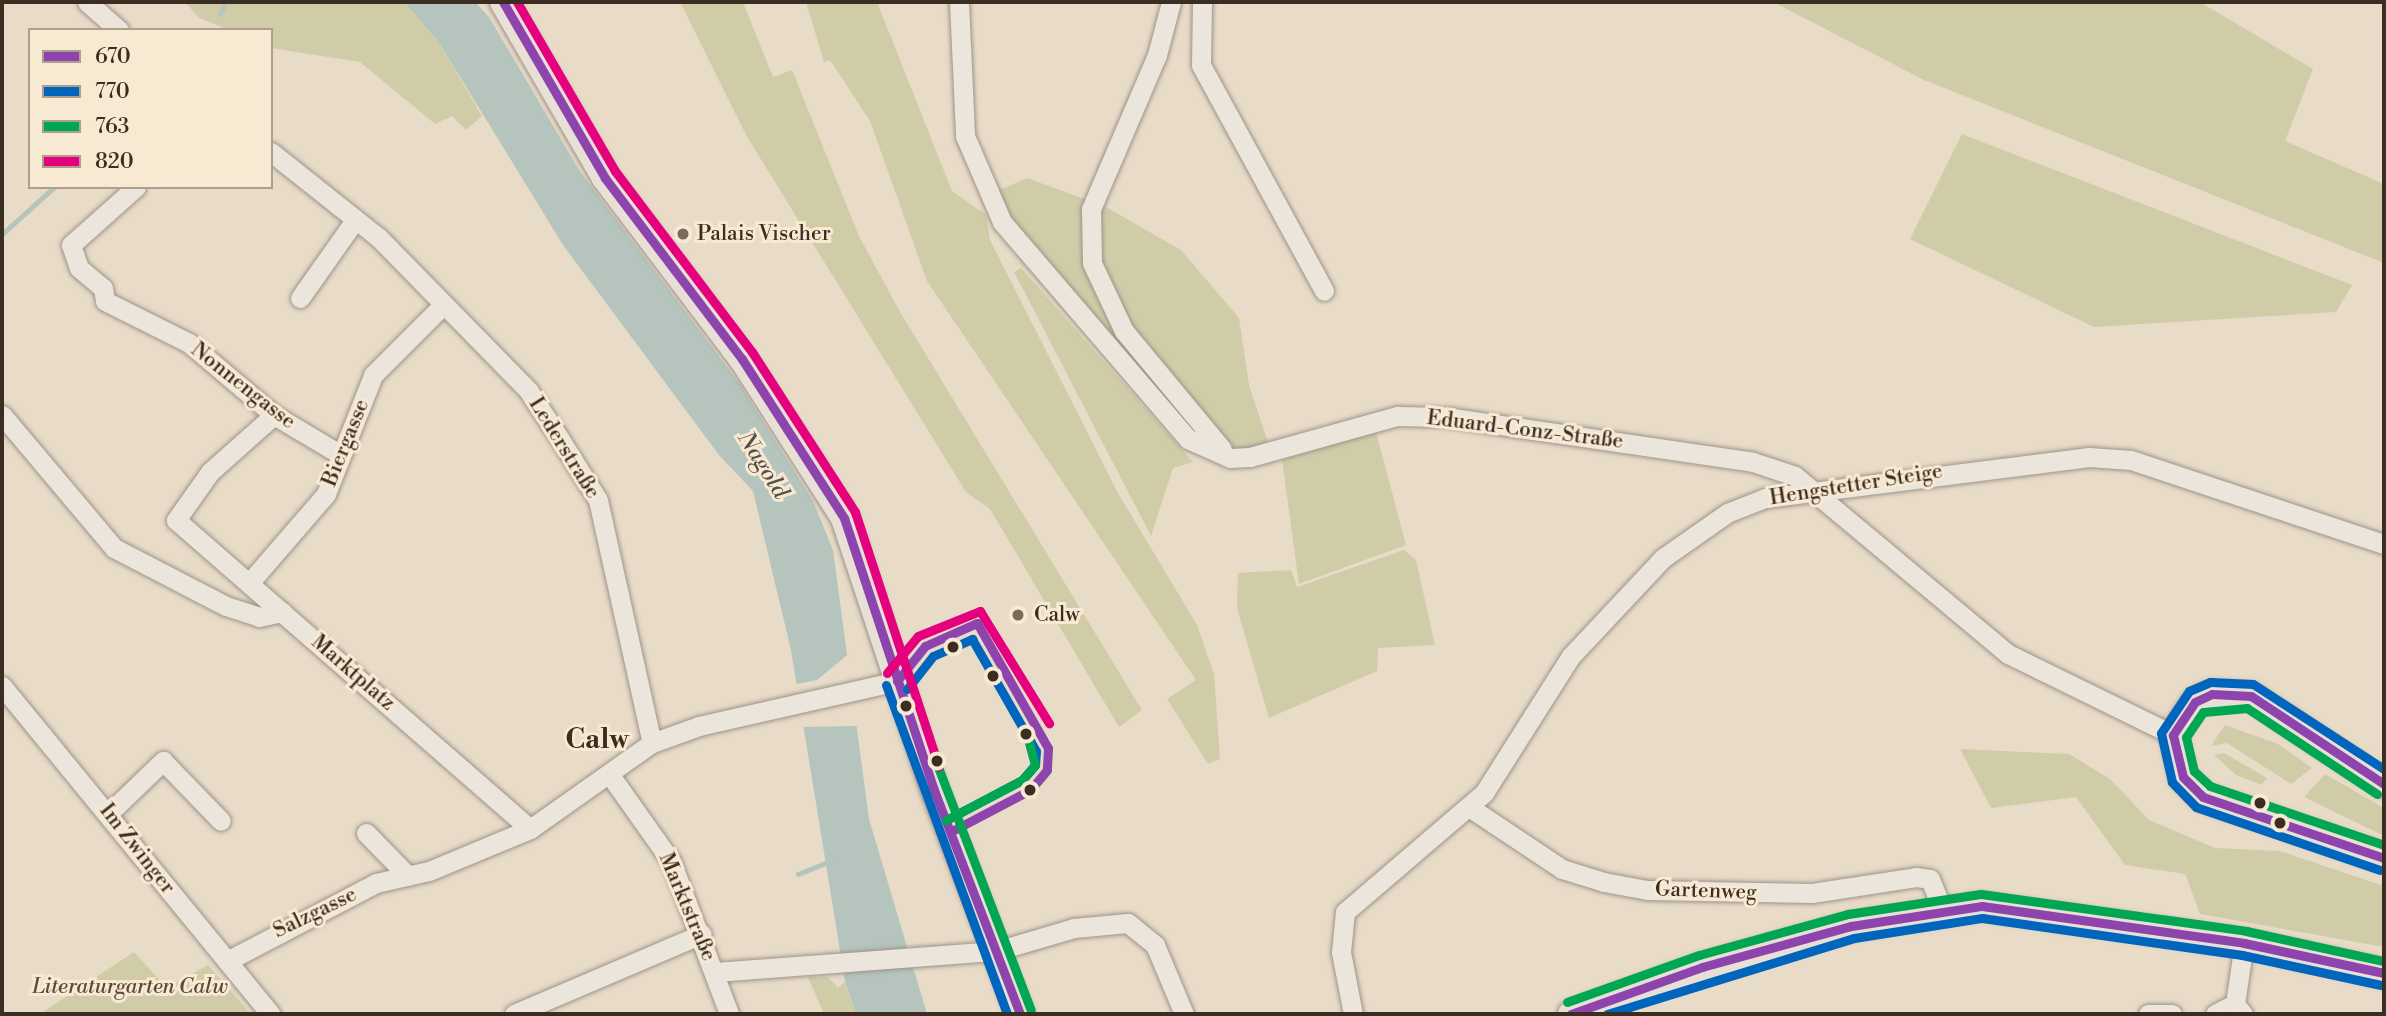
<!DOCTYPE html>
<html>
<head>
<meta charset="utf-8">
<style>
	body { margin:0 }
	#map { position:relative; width:2386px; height:1016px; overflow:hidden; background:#e8dbc8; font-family:"Libre Bodoni",serif }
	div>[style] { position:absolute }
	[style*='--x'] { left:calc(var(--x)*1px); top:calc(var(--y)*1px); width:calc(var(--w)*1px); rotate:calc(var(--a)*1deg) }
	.green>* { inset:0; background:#d1cca8 }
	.water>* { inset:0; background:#b6c4be }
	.pier>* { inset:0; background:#e8dbc8 }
	.stream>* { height:5px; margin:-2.5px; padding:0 2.5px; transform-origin:2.5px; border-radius:2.5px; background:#b6c4be }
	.roads { filter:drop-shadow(0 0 2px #9d9488) drop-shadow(0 0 2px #9d9488) }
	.minor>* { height:19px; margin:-9.5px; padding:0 9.5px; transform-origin:9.5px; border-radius:9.5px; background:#ebe5dc }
	.major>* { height:26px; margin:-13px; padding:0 13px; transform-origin:13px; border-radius:13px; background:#e8e0d6 }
	.bus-1>* { height:9px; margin:-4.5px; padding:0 4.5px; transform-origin:4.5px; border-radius:4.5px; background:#8e44ad }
	.bus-2>* { height:9px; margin:-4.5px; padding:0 4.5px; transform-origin:4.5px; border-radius:4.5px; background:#0065bd }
	.bus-3>* { height:9px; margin:-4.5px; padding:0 4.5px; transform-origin:4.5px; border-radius:4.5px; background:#00a651 }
	.bus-4>* { height:9px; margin:-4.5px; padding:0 4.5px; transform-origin:4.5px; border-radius:4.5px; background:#e5007d }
	.dots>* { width:19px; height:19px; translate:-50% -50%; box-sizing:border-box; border:4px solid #f8e9d3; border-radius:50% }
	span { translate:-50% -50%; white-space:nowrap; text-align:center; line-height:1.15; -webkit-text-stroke:6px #f8e9d3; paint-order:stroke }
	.poi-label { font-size:21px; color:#3c2d23 }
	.left { translate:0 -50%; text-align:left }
	.street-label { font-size:21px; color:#3c2d23 }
	.park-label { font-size:21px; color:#564a38; font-style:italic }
	.water-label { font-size:23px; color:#555049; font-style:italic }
	.district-label { font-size:28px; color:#3c2d23; font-weight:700 }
	.frame { position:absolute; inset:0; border:4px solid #3c2d23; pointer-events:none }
	.legend { position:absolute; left:28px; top:28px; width:245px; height:161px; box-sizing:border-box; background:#f8e9d3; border:2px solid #ad9e8d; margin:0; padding:9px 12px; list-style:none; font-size:21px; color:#3c2d23 }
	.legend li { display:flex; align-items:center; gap:14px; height:35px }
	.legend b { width:35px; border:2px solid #ad9e8d }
</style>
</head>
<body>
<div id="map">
	<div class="green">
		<i style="clip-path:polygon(185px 2px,404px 2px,438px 41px,482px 116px,466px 130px,452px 116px,435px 124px,360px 62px,271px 48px,271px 30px,229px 30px,199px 18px)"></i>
		<i style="clip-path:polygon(680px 2px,743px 2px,773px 77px,792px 70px,859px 236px,900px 312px,1142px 710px,1119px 727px,990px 509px,966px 492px,746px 135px)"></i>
		<i style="clip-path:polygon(806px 2px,877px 2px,952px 191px,986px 215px,990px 240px,1118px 493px,1197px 625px,1214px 674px,1220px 759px,1208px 764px,1167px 699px,1196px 680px,927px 281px,870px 121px,830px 60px,824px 62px)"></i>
		<i style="clip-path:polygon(1773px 2px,2200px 2px,2313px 69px,2285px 141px,2384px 184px,2384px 263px,1924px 80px)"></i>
		<i style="clip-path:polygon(1962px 134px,2352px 285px,2336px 312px,2094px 327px,1910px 239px)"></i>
		<i style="clip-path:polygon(1027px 178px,1106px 207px,1181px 250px,1239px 318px,1249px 385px,1268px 442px,1233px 453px,1129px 327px,1113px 339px,1011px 225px,995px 192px)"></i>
		<i style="clip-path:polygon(1021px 268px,1193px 462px,1173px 468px,1151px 536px,1014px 272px)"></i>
		<i style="clip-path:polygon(1376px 432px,1406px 545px,1299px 584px,1282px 460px)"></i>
		<i style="clip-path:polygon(1404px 550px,1416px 560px,1435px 645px,1378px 648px,1377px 671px,1269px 718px,1237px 608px,1238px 573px,1291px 570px,1297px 587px)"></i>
		<i style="clip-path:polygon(2225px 725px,2278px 744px,2312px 768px,2291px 784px,2227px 743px,2211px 746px)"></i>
		<i style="clip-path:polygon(1960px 749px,2069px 754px,2110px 779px,2149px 820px,2215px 848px,2280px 851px,2384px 886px,2384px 947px,2200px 914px,2185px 874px,2125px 865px,2076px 797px,1991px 808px)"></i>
		<i style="clip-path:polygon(2224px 753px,2267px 778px,2261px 785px,2236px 775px,2214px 755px)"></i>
		<i style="clip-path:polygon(2325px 774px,2384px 808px,2384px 836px,2304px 797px)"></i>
		<i style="clip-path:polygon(134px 952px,167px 988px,208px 965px,251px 1014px,40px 1014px)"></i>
		<i style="clip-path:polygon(808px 977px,828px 977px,838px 988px,845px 982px,856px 1014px,824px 1014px)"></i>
	</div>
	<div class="water">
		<i style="clip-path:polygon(404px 2px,475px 2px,489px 17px,579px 170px,739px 383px,813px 501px,833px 550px,869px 819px,927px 1014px,856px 1014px,845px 981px,791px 650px,753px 491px,719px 455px,563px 245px,438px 41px)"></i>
	</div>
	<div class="pier">
		<i style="clip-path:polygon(851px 652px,861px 726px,798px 727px,792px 685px,817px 680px)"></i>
	</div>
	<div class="stream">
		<i style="--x:220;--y:14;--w:13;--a:-67"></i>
		<i style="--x:2;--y:234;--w:70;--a:-42.1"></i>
		<i style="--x:798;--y:874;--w:35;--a:-22"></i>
	</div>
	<div class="roads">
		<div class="minor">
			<i style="--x:87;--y:2;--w:43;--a:41.2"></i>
			<i style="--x:959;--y:2;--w:134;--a:87.4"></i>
			<i style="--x:965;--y:136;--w:94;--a:66.7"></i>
			<i style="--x:1002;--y:222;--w:286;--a:49.4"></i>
			<i style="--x:1188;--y:439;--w:46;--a:24.3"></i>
			<i style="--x:1230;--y:458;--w:20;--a:-3"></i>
			<i style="--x:1250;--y:457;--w:153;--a:-15.6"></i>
			<i style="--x:1397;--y:416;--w:49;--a:1.2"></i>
			<i style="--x:1446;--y:417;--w:310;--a:8.3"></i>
			<i style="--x:1753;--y:462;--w:44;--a:18.4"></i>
			<i style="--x:1795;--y:476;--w:278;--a:39.9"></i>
			<i style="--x:2008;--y:654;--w:184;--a:26.1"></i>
			<i style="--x:1171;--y:2;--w:55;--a:104.8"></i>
			<i style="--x:1157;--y:55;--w:168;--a:113.2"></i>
			<i style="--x:1091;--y:209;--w:54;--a:88.9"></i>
			<i style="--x:1092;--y:263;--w:75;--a:64.8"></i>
			<i style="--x:1124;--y:331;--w:153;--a:50.3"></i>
			<i style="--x:1202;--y:2;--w:63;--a:90.9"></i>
			<i style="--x:1201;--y:65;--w:257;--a:61.4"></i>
			<i style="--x:271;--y:152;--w:138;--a:38.5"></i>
			<i style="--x:379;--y:238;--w:213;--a:45.6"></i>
			<i style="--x:528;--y:390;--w:55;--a:56.9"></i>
			<i style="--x:558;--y:436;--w:75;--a:58"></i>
			<i style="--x:598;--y:500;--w:249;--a:77.5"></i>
			<i style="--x:136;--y:187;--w:87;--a:138.3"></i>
			<i style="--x:71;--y:245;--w:24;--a:71"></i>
			<i style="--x:79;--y:268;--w:31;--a:40"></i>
			<i style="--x:103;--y:288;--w:13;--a:81"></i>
			<i style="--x:105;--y:301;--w:94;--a:26.6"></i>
			<i style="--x:189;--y:343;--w:111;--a:40.3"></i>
			<i style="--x:274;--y:415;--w:78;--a:30.8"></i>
			<i style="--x:300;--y:298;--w:95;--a:-54.8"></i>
			<i style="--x:2;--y:415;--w:174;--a:49.9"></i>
			<i style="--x:114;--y:548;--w:126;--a:27.4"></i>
			<i style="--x:226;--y:606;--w:35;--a:18"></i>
			<i style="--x:259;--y:617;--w:24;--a:-12"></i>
			<i style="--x:274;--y:415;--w:86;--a:138.3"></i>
			<i style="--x:210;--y:472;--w:59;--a:125.3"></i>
			<i style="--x:176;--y:520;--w:470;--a:41.1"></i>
			<i style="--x:250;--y:582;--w:116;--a:-49.2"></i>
			<i style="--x:326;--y:494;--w:128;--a:-68.4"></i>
			<i style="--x:373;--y:375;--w:98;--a:-45"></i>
			<i style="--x:2;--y:686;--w:424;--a:50.7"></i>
			<i style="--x:610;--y:775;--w:105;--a:54.7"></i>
			<i style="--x:671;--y:861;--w:164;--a:69.2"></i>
			<i style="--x:1469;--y:807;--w:112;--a:33.7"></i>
			<i style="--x:1562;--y:869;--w:44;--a:17.2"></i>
			<i style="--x:1604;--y:882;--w:44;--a:10.5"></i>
			<i style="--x:1647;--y:890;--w:165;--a:1"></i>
			<i style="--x:1812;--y:893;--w:105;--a:-8.7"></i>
			<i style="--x:1916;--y:877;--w:14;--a:8"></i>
			<i style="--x:1930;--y:879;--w:32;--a:68"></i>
			<i style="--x:110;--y:812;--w:74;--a:-43.9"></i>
			<i style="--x:163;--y:761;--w:83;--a:46"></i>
			<i style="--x:366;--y:833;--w:60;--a:45.7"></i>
			<i style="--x:227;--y:961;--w:168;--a:-27.6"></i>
			<i style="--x:376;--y:883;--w:54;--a:-12.8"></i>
			<i style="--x:429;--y:871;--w:109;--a:-22.6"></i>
			<i style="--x:530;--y:829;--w:149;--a:-35.2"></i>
			<i style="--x:652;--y:743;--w:50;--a:-19.9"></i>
			<i style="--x:699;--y:726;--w:203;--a:-12.8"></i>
			<i style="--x:715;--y:972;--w:282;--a:-4.3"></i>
			<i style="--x:996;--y:951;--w:81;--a:-16.4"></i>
			<i style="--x:1074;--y:928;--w:54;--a:-5.3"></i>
			<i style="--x:1128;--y:923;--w:35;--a:39"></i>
			<i style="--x:1155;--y:945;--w:75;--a:67.2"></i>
			<i style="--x:514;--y:1014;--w:204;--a:-23.1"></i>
			<i style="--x:1353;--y:1014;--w:63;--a:-101"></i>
			<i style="--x:1341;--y:952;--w:40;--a:-84.3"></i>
			<i style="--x:1345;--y:912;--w:183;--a:-40.6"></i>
			<i style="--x:1484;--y:793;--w:162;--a:-57.6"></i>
			<i style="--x:1571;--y:656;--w:134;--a:-46.8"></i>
			<i style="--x:1663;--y:558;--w:78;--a:-35.1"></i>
			<i style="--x:1727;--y:513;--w:41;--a:-21.5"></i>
			<i style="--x:1765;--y:498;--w:327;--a:-7.2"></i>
			<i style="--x:2089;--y:457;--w:42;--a:4.1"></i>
			<i style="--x:2131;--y:460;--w:267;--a:18.4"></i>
			<i style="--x:2148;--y:1014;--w:24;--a:0"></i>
			<i style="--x:2215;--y:1014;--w:22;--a:-27"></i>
			<i style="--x:2243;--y:1014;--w:13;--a:-129"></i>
			<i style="--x:2235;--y:1004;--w:62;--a:-81.6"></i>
		</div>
		<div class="major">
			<i style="--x:503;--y:2;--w:203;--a:59.9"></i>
			<i style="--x:605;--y:178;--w:227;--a:52.9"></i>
			<i style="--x:742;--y:359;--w:189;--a:57.3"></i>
			<i style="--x:844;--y:518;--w:287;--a:71.7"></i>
			<i style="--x:934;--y:790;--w:240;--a:69"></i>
			<i style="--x:2384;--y:784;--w:159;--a:-146.5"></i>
			<i style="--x:2251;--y:696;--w:39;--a:-177"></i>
			<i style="--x:2212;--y:694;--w:19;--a:155"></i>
			<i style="--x:2195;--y:702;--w:40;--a:124"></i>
			<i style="--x:2173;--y:735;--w:43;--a:76.6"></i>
			<i style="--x:2183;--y:777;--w:28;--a:45"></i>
			<i style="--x:2203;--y:797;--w:191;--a:18.6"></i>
			<i style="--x:1571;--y:1014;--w:139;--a:-19.7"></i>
			<i style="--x:1702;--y:967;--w:155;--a:-15.4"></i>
			<i style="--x:1851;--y:926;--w:133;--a:-8.7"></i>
			<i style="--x:1982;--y:906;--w:265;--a:8"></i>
			<i style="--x:2244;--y:943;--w:143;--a:12.1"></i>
		</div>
	</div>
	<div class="bus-1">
		<i style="--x:503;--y:2;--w:203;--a:59.9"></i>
		<i style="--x:605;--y:178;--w:227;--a:52.9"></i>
		<i style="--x:742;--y:359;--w:189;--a:57.3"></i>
		<i style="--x:844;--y:518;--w:287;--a:71.7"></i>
		<i style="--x:934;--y:790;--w:240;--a:69"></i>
		<i style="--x:897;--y:681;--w:45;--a:-51.3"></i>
		<i style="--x:925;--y:646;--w:57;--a:-23.9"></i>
		<i style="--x:977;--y:623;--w:144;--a:60.4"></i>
		<i style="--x:1048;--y:748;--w:22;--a:93"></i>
		<i style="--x:1047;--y:770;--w:26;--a:130"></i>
		<i style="--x:1030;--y:790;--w:88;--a:152.3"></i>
		<i style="--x:2384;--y:784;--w:159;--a:-146.5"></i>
		<i style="--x:2251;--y:696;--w:39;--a:-177"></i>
		<i style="--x:2212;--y:694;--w:19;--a:155"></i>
		<i style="--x:2195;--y:702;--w:40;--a:124"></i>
		<i style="--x:2173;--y:735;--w:43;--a:76.6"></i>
		<i style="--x:2183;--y:777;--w:28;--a:45"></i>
		<i style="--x:2203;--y:797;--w:191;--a:18.6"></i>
		<i style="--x:1571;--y:1014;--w:139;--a:-19.7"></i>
		<i style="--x:1702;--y:967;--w:155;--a:-15.4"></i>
		<i style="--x:1851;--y:926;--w:133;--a:-8.7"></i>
		<i style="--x:1982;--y:906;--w:265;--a:8"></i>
		<i style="--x:2244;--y:943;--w:143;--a:12.1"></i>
	</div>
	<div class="bus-2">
		<i style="--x:886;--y:685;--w:351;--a:69.8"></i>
		<i style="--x:907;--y:689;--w:42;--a:-51.8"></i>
		<i style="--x:933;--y:656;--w:43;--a:-23.6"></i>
		<i style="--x:972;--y:639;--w:129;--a:60.3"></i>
		<i style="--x:1036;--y:751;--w:14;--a:94"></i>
		<i style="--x:1035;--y:765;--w:20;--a:131"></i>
		<i style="--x:1022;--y:780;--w:86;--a:152.2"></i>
		<i style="--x:2380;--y:870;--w:194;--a:-161.1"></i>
		<i style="--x:2196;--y:807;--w:35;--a:-134"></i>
		<i style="--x:2172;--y:782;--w:50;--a:-102.7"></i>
		<i style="--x:2161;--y:733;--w:50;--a:-56.3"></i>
		<i style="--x:2189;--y:691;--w:23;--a:-23"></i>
		<i style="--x:2210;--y:682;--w:43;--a:2.7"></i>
		<i style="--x:2253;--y:684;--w:156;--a:33"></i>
		<i style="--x:1607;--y:1014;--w:258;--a:-17.1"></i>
		<i style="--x:1854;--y:938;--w:130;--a:-8.9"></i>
		<i style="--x:1982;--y:918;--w:263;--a:8.1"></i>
		<i style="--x:2242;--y:955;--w:142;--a:12.2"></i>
	</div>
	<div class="bus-3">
		<i style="--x:938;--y:767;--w:260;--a:69.1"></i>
		<i style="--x:2377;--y:794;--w:156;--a:-146.5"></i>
		<i style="--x:2247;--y:708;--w:44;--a:174.8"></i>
		<i style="--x:2203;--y:712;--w:30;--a:124"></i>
		<i style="--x:2186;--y:737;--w:35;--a:77"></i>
		<i style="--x:2194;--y:771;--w:22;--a:43"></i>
		<i style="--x:2210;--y:786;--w:184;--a:18.7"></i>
		<i style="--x:946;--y:820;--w:86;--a:-27.8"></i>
		<i style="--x:1022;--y:780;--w:20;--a:-49"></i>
		<i style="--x:1035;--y:765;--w:31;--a:-105"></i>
		<i style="--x:1567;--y:1002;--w:140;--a:-19.6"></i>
		<i style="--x:1699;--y:955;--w:155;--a:-15.4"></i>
		<i style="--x:1848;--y:914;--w:134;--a:-8.6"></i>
		<i style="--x:1981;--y:894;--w:268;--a:7.9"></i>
		<i style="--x:2246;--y:931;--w:141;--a:12.3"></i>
	</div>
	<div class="bus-4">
		<i style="--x:517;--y:2;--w:195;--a:59.9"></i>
		<i style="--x:615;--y:171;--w:227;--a:52.9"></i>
		<i style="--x:752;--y:352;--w:190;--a:57.2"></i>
		<i style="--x:855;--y:512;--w:268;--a:71.8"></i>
		<i style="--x:887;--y:673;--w:48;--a:-50"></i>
		<i style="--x:918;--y:636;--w:67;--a:-22"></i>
		<i style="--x:980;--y:611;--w:132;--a:58.4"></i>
	</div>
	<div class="dots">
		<i style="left:683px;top:234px;background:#786a5d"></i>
		<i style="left:1018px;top:615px;background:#786a5d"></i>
		<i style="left:953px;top:647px;background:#3c2d23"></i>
		<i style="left:993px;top:676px;background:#3c2d23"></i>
		<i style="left:906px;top:706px;background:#3c2d23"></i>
		<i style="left:1026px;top:734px;background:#3c2d23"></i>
		<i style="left:937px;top:761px;background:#3c2d23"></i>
		<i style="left:1030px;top:790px;background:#3c2d23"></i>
		<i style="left:2260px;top:803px;background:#3c2d23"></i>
		<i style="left:2280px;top:823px;background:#3c2d23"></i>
	</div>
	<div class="poi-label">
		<span class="left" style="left:697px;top:234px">Palais Vischer</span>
		<span class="left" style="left:1034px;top:615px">Calw</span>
	</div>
	<div class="street-label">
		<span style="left:243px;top:386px;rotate:38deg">Nonnengasse</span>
		<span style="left:1525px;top:430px;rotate:7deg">Eduard-Conz-Straße</span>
		<span style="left:346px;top:443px;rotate:-68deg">Biergasse</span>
		<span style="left:564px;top:448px;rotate:58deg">Lederstraße</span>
		<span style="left:1856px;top:485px;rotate:-9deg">Hengstetter Steige</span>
		<span style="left:353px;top:673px;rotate:41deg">Marktplatz</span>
		<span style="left:137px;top:849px;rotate:52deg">Im Zwinger</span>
		<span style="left:1706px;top:891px;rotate:2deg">Gartenweg</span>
		<span style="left:687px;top:907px;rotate:67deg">Marktstraße</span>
		<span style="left:315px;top:913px;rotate:-26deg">Salzgasse</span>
	</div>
	<div class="park-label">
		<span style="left:130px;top:987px">Literaturgarten Calw</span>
	</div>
	<div class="water-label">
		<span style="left:763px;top:465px;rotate:58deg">Nagold</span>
	</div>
	<div class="district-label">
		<span style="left:597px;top:740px">Calw</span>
	</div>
	<div class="frame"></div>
	<ul class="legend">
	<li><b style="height:9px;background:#8e44ad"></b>670</li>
	<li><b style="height:9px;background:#0065bd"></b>770</li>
	<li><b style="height:9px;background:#00a651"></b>763</li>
	<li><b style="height:9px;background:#e5007d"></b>820</li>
	</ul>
</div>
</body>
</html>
